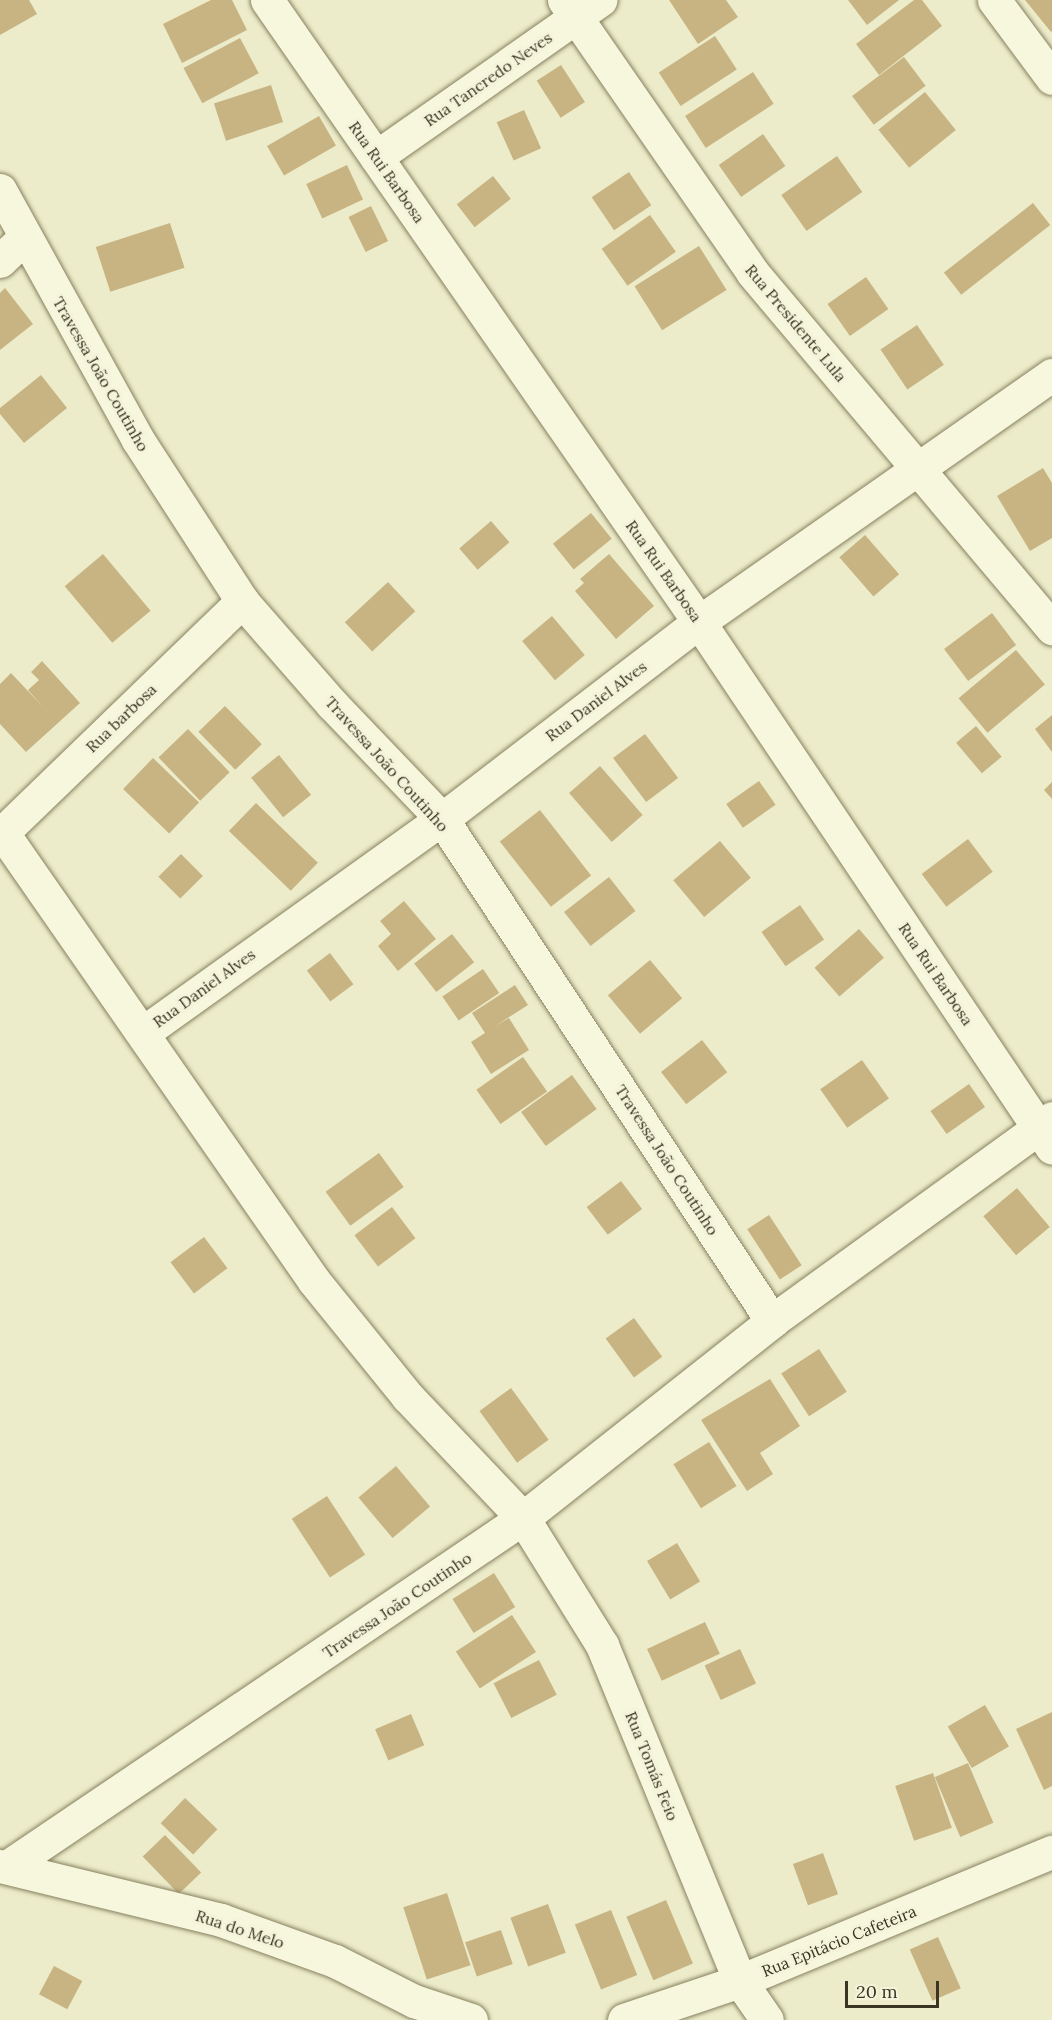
<!DOCTYPE html>
<html>
<head>
<meta charset="utf-8">
<style>
	body { margin:0 }
	#map { position:relative; width:1052px; height:2020px; overflow:hidden; background:#ececca; font-family:Lora,serif }
	div>[style] { position:absolute }
	[style*='--x'] { left:calc(var(--x)*1px); top:calc(var(--y)*1px); width:calc(var(--w)*1px); rotate:calc(var(--a)*1deg) }
	.building>* { inset:0; background:#c8b483; transform-origin:0 0 }
	.roads { filter:drop-shadow(0 0 2px #888160) drop-shadow(0 0 2px #888160) }
	.street>* { height:33px; margin:-16.5px; padding:0 16.5px; transform-origin:16.5px; border-radius:16.5px; background:#f7f7de }
	span { translate:-50% -50%; white-space:nowrap; text-align:center; line-height:1.15; -webkit-text-stroke:6px #f4f4da; paint-order:stroke }
	.street-label { font-size:16px; color:#3a3422 }
	.scale { position:absolute; left:845px; top:1981px; width:94px; height:27px; box-sizing:border-box; border:3px solid #3a3422; border-top:0; padding-left:8px; font-size:18px; line-height:21px; white-space:nowrap; color:#3a3422; -webkit-text-stroke:4px #f4f4da; paint-order:stroke }
</style>
</head>
<body>
<div id="map">
	<div class="building">
		<i style="clip-path:polygon(0 0,29px 0,37px 14px,0 35px)"></i>
		<i style="clip-path:polygon(211px 0,232px 0,247px 30px,182px 63px,163px 24px)"></i>
		<i style="clip-path:polygon(669px 0,726px 0,738px 17px,698px 44px)"></i>
		<i style="clip-path:polygon(848px 0,899px 0,867px 25px)"></i>
		<i style="clip-path:polygon(914px 0,922px 0,942px 26px,879px 75px,856px 44px)"></i>
		<i style="clip-path:polygon(1025px 0,1052px 0,1052px 31px,1051px 32px)"></i>
		<i style="left:715px;top:36px;width:40px;height:67px;rotate:57deg"></i>
		<i style="left:240px;top:38px;width:40px;height:64px;rotate:62deg"></i>
		<i style="left:904px;top:57px;width:36px;height:65px;rotate:53deg"></i>
		<i style="left:561px;top:65px;width:44px;height:29px;rotate:57deg"></i>
		<i style="left:753px;top:72px;width:38px;height:81px;rotate:57deg"></i>
		<i style="left:271px;top:85px;width:39px;height:60px;rotate:72deg"></i>
		<i style="left:925px;top:92px;width:49px;height:60px;rotate:51deg"></i>
		<i style="left:524px;top:110px;width:42px;height:30px;rotate:66deg"></i>
		<i style="left:319px;top:116px;width:34px;height:60px;rotate:60deg"></i>
		<i style="left:763px;top:134px;width:39px;height:54px;rotate:55deg"></i>
		<i style="left:837px;top:156px;width:44px;height:68px;rotate:55deg"></i>
		<i style="left:347px;top:165px;width:38px;height:45px;rotate:65deg"></i>
		<i style="left:629px;top:172px;width:40px;height:45px;rotate:56deg"></i>
		<i style="left:493px;top:176px;width:29px;height:46px;rotate:52deg"></i>
		<i style="left:1033px;top:203px;width:28px;height:113px;rotate:52deg"></i>
		<i style="left:371px;top:206px;width:39px;height:25px;rotate:64deg"></i>
		<i style="left:650px;top:215px;width:45px;height:59px;rotate:55deg"></i>
		<i style="left:170px;top:223px;width:47px;height:78px;rotate:72deg"></i>
		<i style="left:699px;top:246px;width:52px;height:76px;rotate:58deg"></i>
		<i style="left:866px;top:277px;width:39px;height:47px;rotate:55deg"></i>
		<i style="clip-path:polygon(5px 288px,33px 324px,0 350px,0 293px)"></i>
		<i style="left:917px;top:325px;width:48px;height:44px;rotate:56deg"></i>
		<i style="clip-path:polygon(41px 375px,67px 408px,24px 443px,0 414px,0 408px)"></i>
		<i style="clip-path:polygon(1043px 468px,1052px 483px,1052px 538px,1030px 551px,997px 496px)"></i>
		<i style="left:591px;top:513px;width:33px;height:49px;rotate:51deg"></i>
		<i style="left:491px;top:521px;width:28px;height:42px;rotate:49deg"></i>
		<i style="left:865px;top:535px;width:52px;height:34px;rotate:49deg"></i>
		<i style="left:103px;top:554px;width:74px;height:50px;rotate:50deg"></i>
		<i style="clip-path:polygon(609px 554px,654px 606px,616px 639px,575px 591px,584px 583px,580px 579px)"></i>
		<i style="left:388px;top:582px;width:40px;height:59px;rotate:47deg"></i>
		<i style="left:992px;top:613px;width:40px;height:60px;rotate:53deg"></i>
		<i style="left:552px;top:616px;width:51px;height:39px;rotate:50deg"></i>
		<i style="left:1016px;top:650px;width:45px;height:75px;rotate:50deg"></i>
		<i style="clip-path:polygon(42px 661px,80px 703px,26px 752px,0 724px,0 684px,11px 673px,43px 707px,28px 690px,39px 680px,31px 672px)"></i>
		<i style="left:225px;top:706px;width:53px;height:37px;rotate:46deg"></i>
		<i style="clip-path:polygon(1052px 715px,1052px 752px,1035px 729px)"></i>
		<i style="left:976px;top:726px;width:40px;height:26px;rotate:50deg"></i>
		<i style="left:188px;top:729px;width:60px;height:41px;rotate:46deg"></i>
		<i style="left:645px;top:734px;width:55px;height:40px;rotate:53deg"></i>
		<i style="left:279px;top:755px;width:51px;height:36px;rotate:51deg"></i>
		<i style="left:153px;top:758px;width:64px;height:43px;rotate:44deg"></i>
		<i style="left:600px;top:766px;width:65px;height:41px;rotate:49deg"></i>
		<i style="left:759px;top:781px;width:29px;height:40px;rotate:55deg"></i>
		<i style="clip-path:polygon(1052px 782px,1052px 799px,1044px 790px)"></i>
		<i style="left:256px;top:803px;width:86px;height:39px;rotate:44deg"></i>
		<i style="left:540px;top:810px;width:83px;height:51px;rotate:52deg"></i>
		<i style="left:968px;top:839px;width:41px;height:58px;rotate:53deg"></i>
		<i style="left:720px;top:841px;width:48px;height:61px;rotate:50deg"></i>
		<i style="left:181px;top:854px;width:31px;height:32px;rotate:45deg"></i>
		<i style="left:609px;top:877px;width:43px;height:57px;rotate:52deg"></i>
		<i style="clip-path:polygon(404px 901px,436px 939px,398px 971px,378px 946px,391px 934px,380px 921px)"></i>
		<i style="left:800px;top:905px;width:42px;height:47px;rotate:55deg"></i>
		<i style="left:859px;top:929px;width:38px;height:59px;rotate:49deg"></i>
		<i style="left:452px;top:934px;width:36px;height:48px;rotate:52deg"></i>
		<i style="left:330px;top:953px;width:39px;height:29px;rotate:53deg"></i>
		<i style="left:650px;top:960px;width:50px;height:55px;rotate:50deg"></i>
		<i style="left:483px;top:969px;width:29px;height:49px;rotate:56deg"></i>
		<i style="clip-path:polygon(515px 985px,528px 1005px,495px 1026px,509px 1018px,529px 1050px,491px 1074px,471px 1042px,485px 1033px,472px 1013px)"></i>
		<i style="left:702px;top:1040px;width:41px;height:52px;rotate:52deg"></i>
		<i style="left:523px;top:1057px;width:42px;height:57px;rotate:55deg"></i>
		<i style="left:862px;top:1060px;width:47px;height:51px;rotate:55deg"></i>
		<i style="left:572px;top:1075px;width:42px;height:63px;rotate:54deg"></i>
		<i style="left:969px;top:1084px;width:28px;height:47px;rotate:55deg"></i>
		<i style="left:379px;top:1153px;width:42px;height:66px;rotate:54deg"></i>
		<i style="left:621px;top:1181px;width:35px;height:43px;rotate:53deg"></i>
		<i style="left:1017px;top:1188px;width:51px;height:44px;rotate:50deg"></i>
		<i style="left:392px;top:1207px;width:39px;height:47px;rotate:53deg"></i>
		<i style="left:769px;top:1215px;width:60px;height:26px;rotate:57deg"></i>
		<i style="left:204px;top:1237px;width:39px;height:42px;rotate:53deg"></i>
		<i style="left:634px;top:1318px;width:48px;height:35px;rotate:54deg"></i>
		<i style="left:819px;top:1349px;width:51px;height:45px;rotate:57deg"></i>
		<i style="clip-path:polygon(770px 1379px,800px 1426px,760px 1453px,773px 1474px,747px 1491px,701px 1420px)"></i>
		<i style="left:511px;top:1388px;width:64px;height:39px;rotate:54deg"></i>
		<i style="left:709px;top:1442px;width:52px;height:42px;rotate:58deg"></i>
		<i style="left:396px;top:1466px;width:53px;height:49px;rotate:50deg"></i>
		<i style="left:327px;top:1496px;width:70px;height:42px;rotate:57deg"></i>
		<i style="left:677px;top:1543px;width:45px;height:35px;rotate:59deg"></i>
		<i style="left:494px;top:1573px;width:40px;height:49px;rotate:58deg"></i>
		<i style="left:512px;top:1615px;width:44px;height:67px;rotate:57deg"></i>
		<i style="left:705px;top:1622px;width:35px;height:64px;rotate:65deg"></i>
		<i style="left:740px;top:1649px;width:38px;height:39px;rotate:65deg"></i>
		<i style="left:539px;top:1660px;width:39px;height:51px;rotate:63deg"></i>
		<i style="left:985px;top:1705px;width:48px;height:43px;rotate:60deg"></i>
		<i style="clip-path:polygon(1052px 1712px,1052px 1786px,1044px 1790px,1016px 1729px)"></i>
		<i style="left:411px;top:1714px;width:34px;height:39px;rotate:67deg"></i>
		<i style="left:968px;top:1763px;width:65px;height:36px;rotate:67deg"></i>
		<i style="left:933px;top:1773px;width:58px;height:40px;rotate:71deg"></i>
		<i style="left:185px;top:1798px;width:45px;height:35px;rotate:44deg"></i>
		<i style="left:165px;top:1835px;width:52px;height:31px;rotate:46deg"></i>
		<i style="left:823px;top:1853px;width:44px;height:32px;rotate:70deg"></i>
		<i style="left:447px;top:1893px;width:76px;height:46px;rotate:72deg"></i>
		<i style="left:666px;top:1900px;width:69px;height:43px;rotate:67deg"></i>
		<i style="left:548px;top:1904px;width:52px;height:40px;rotate:70deg"></i>
		<i style="left:611px;top:1910px;width:70px;height:39px;rotate:68deg"></i>
		<i style="left:501px;top:1930px;width:36px;height:38px;rotate:71deg"></i>
		<i style="left:938px;top:1937px;width:56px;height:31px;rotate:66deg"></i>
		<i style="left:54px;top:1966px;width:32px;height:32px;rotate:28deg"></i>
	</div>
	<div class="roads">
		<div class="street">
			<i style="--x:267;--y:0;--w:757;--a:55.22"></i>
			<i style="--x:699;--y:622;--w:633;--a:56.13"></i>
			<i style="--x:564;--y:0;--w:331;--a:55.3"></i>
			<i style="--x:752;--y:272;--w:466;--a:49.9"></i>
			<i style="--x:994;--y:0;--w:97;--a:53.4"></i>
			<i style="--x:376;--y:157;--w:274;--a:-35"></i>
			<i style="--x:0;--y:190;--w:286;--a:61.1"></i>
			<i style="--x:138;--y:440;--w:192;--a:57.1"></i>
			<i style="--x:242;--y:601;--w:137;--a:48.9"></i>
			<i style="--x:332;--y:704;--w:159;--a:46.3"></i>
			<i style="--x:442;--y:819;--w:601;--a:56.68"></i>
			<i style="--x:0;--y:261;--w:33;--a:-44"></i>
			<i style="--x:0;--y:829;--w:550;--a:55.21"></i>
			<i style="--x:314;--y:1281;--w:149;--a:51"></i>
			<i style="--x:408;--y:1397;--w:167;--a:46.5"></i>
			<i style="--x:523;--y:1518;--w:150;--a:58.1"></i>
			<i style="--x:602;--y:1645;--w:363;--a:67.7"></i>
			<i style="--x:740;--y:1981;--w:47;--a:55.3"></i>
			<i style="--x:0;--y:835;--w:337;--a:-44"></i>
			<i style="--x:144;--y:1032;--w:366;--a:-35.6"></i>
			<i style="--x:442;--y:819;--w:324;--a:-37.5"></i>
			<i style="--x:699;--y:622;--w:431;--a:-35"></i>
			<i style="--x:0;--y:1866;--w:228;--a:13.7"></i>
			<i style="--x:221;--y:1920;--w:121;--a:19.8"></i>
			<i style="--x:335;--y:1961;--w:89;--a:26.9"></i>
			<i style="--x:414;--y:2001;--w:60;--a:18.4"></i>
			<i style="--x:7;--y:1867;--w:623;--a:-34.07"></i>
			<i style="--x:523;--y:1518;--w:318;--a:-38.3"></i>
			<i style="--x:772;--y:1321;--w:346;--a:-35.9"></i>
			<i style="--x:624;--y:2020;--w:122;--a:-18.6"></i>
			<i style="--x:740;--y:1981;--w:338;--a:-22.5"></i>
		</div>
	</div>
	<div class="street-label">
		<span style="left:488px;top:79px;rotate:-35deg">Rua Tancredo Neves</span>
		<span style="left:387px;top:172px;rotate:55deg">Rua Rui Barbosa</span>
		<span style="left:796px;top:323px;rotate:50deg">Rua Presidente Lula</span>
		<span style="left:101px;top:374px;rotate:60deg">Travessa João Coutinho</span>
		<span style="left:664px;top:571px;rotate:55deg">Rua Rui Barbosa</span>
		<span style="left:596px;top:701px;rotate:-37deg">Rua Daniel Alves</span>
		<span style="left:121px;top:718px;rotate:-44deg">Rua barbosa</span>
		<span style="left:387px;top:764px;rotate:48deg">Travessa João Coutinho</span>
		<span style="left:936px;top:974px;rotate:56deg">Rua Rui Barbosa</span>
		<span style="left:204px;top:988px;rotate:-36deg">Rua Daniel Alves</span>
		<span style="left:667px;top:1160px;rotate:57deg">Travessa João Coutinho</span>
		<span style="left:397px;top:1605px;rotate:-34deg">Travessa João Coutinho</span>
		<span style="left:652px;top:1766px;rotate:68deg">Rua Tomás Feio</span>
		<span style="left:240px;top:1929px;rotate:18deg">Rua do Melo</span>
		<span style="left:839px;top:1941px;rotate:-22deg">Rua Epitácio Cafeteira</span>
	</div>
	<div class="scale">20 m</div>
</div>
</body>
</html>
